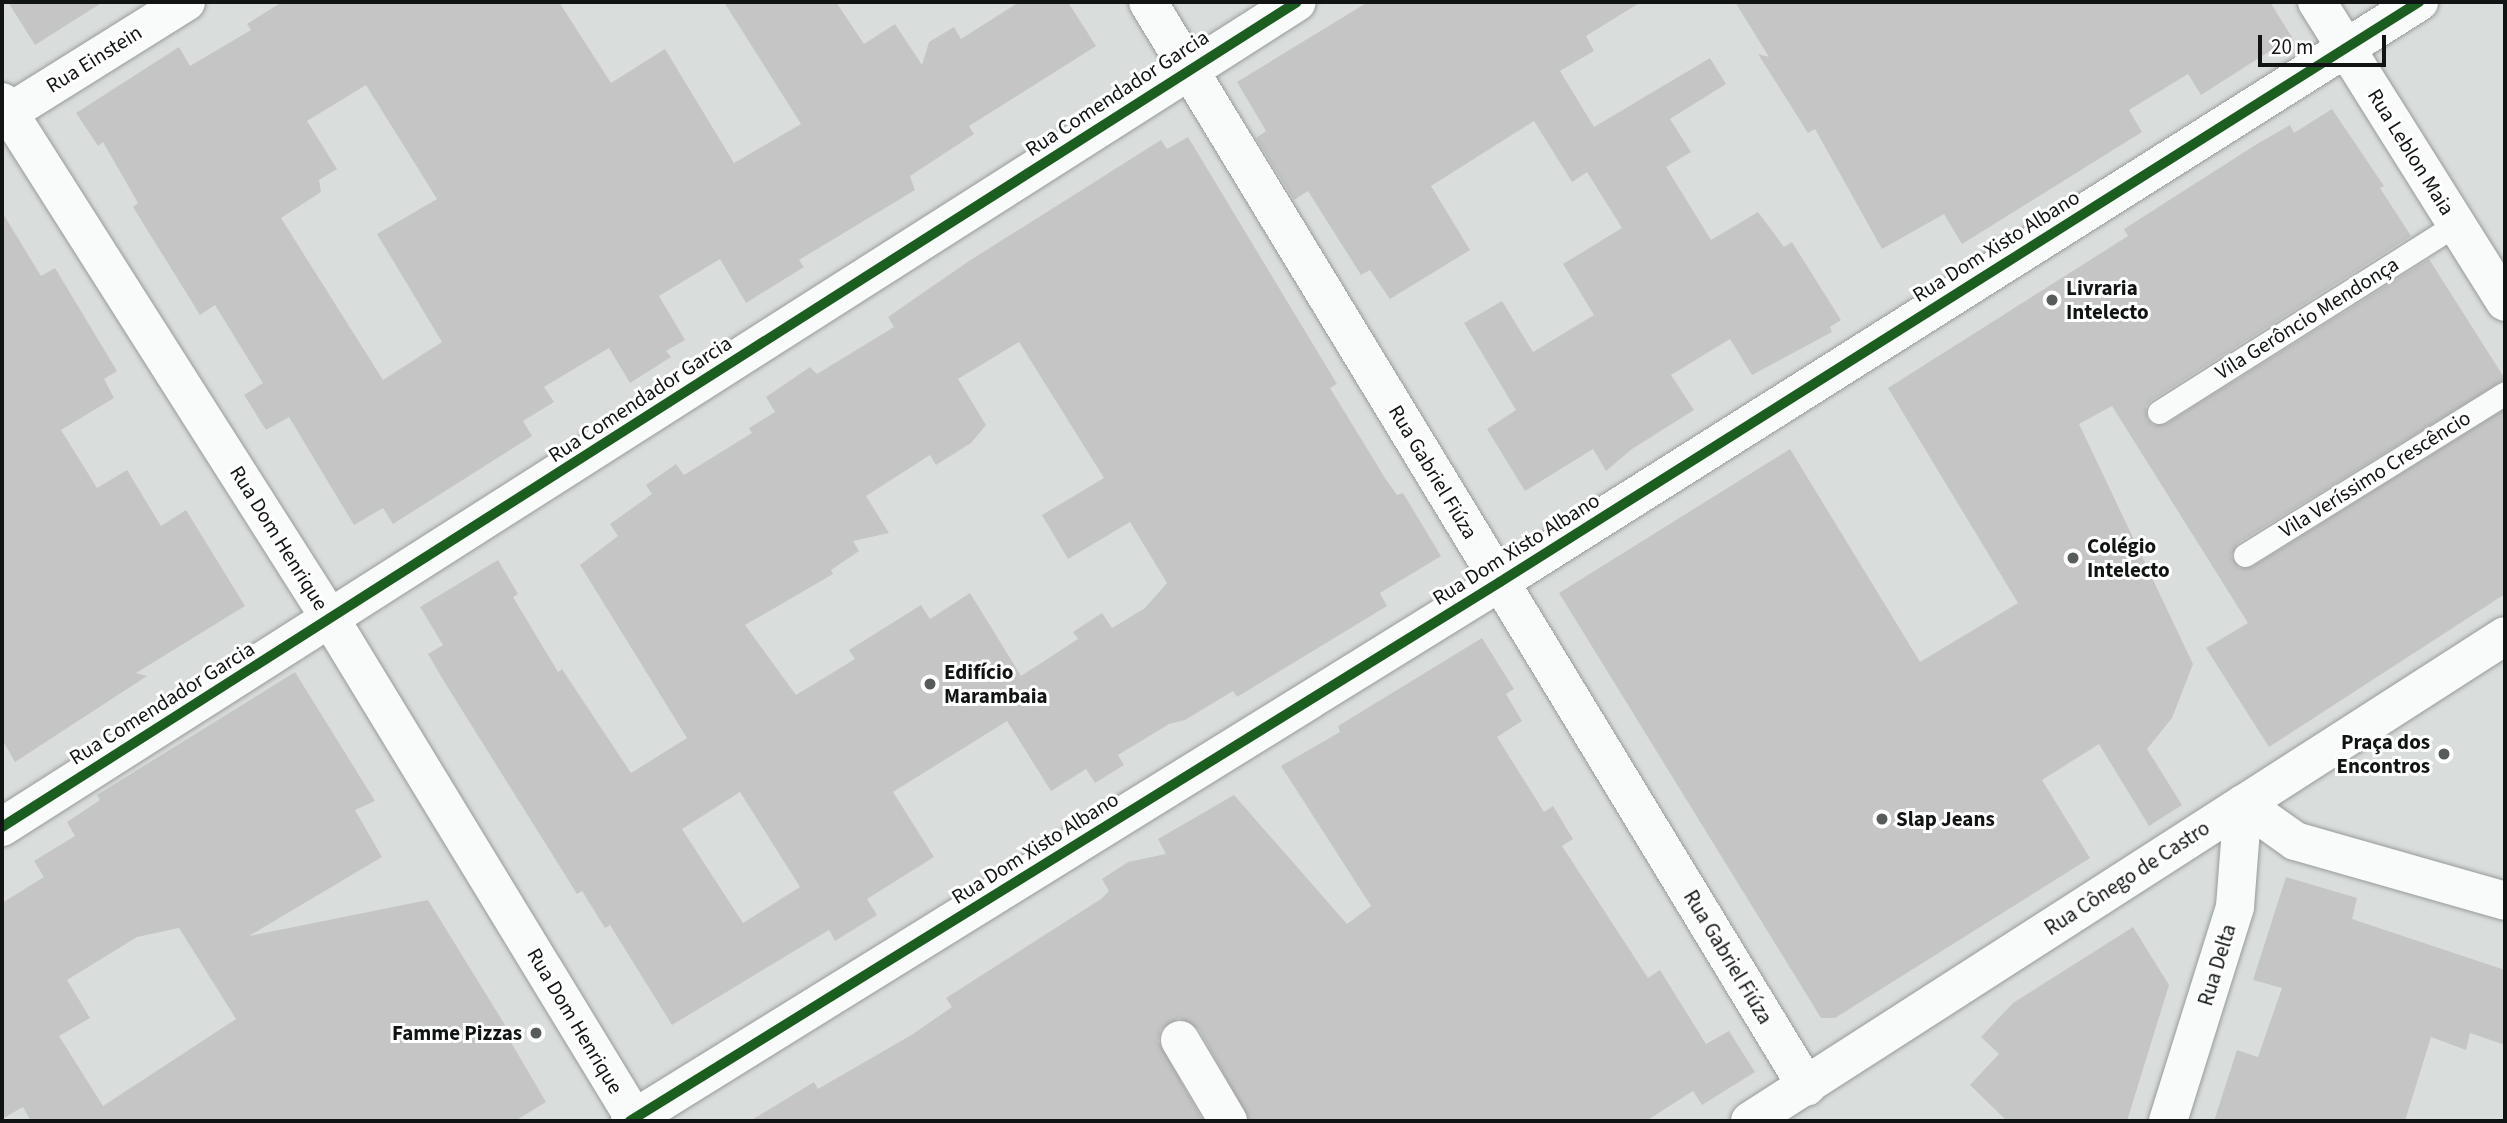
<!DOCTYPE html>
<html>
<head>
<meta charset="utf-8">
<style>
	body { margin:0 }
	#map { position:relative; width:2507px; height:1123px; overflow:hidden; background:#d9dedd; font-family:"Source Sans 3",sans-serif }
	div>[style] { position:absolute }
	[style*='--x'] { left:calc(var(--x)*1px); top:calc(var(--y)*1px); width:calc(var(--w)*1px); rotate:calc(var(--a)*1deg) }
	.building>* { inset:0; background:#c5c5c6 }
	.roads { filter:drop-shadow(0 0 2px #979b9a) drop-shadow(0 0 2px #979b9a) }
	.lane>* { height:23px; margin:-11.5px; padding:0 11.5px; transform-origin:11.5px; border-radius:11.5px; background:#f9fafa }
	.street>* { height:38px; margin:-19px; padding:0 19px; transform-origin:19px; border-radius:19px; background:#f9fafa }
	.secondary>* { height:38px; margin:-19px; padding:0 19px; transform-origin:19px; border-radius:19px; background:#f9fafa }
	.cycleway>* { height:10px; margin:-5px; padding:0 5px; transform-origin:5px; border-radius:5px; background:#1b5e20 }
	.dots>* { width:19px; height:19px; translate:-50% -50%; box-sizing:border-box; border:4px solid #fff; border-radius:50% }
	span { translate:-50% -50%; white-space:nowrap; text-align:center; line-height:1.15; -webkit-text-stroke:6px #fff; paint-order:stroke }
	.street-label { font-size:21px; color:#111414 }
	.poi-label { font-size:21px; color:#111414; font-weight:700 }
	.left { translate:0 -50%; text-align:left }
	.right { translate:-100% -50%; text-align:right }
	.frame { position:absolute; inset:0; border:4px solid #111414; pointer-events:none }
	.scale { position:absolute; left:2258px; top:35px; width:128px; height:32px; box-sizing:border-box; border:4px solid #111414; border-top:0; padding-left:9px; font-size:21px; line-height:24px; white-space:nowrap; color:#111414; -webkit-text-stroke:5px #fff; paint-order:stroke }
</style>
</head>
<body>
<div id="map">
	<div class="building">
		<i style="clip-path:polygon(8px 2px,103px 2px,35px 45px)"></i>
		<i style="clip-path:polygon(evenodd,282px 2px,559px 2px,611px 83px,665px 49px,734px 163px,801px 124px,724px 2px,836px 2px,864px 44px,895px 24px,922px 65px,929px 42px,954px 27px,961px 39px,1019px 2px,1068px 2px,1096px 46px,969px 126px,974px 134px,910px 176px,915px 190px,799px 260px,804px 267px,746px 303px,720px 259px,659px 296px,685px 340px,666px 351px,671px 357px,630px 383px,609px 348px,544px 387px,554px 402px,523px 421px,532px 436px,393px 524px,383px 508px,354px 525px,289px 417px,266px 430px,244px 395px,263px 383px,215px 305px,200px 315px,133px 207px,138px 203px,103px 142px,98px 146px,76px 113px,179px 47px,190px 66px,251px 30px,247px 24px,282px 2px,366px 85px,437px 199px,377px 234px,442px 342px,383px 380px,281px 218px,321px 192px,319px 180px,337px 169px,307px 121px,366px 85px)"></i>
		<i style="clip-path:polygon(1368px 2px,1641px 2px,1586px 36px,1594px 51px,1560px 71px,1594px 127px,1710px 58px,1726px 84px,1670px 119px,1691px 152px,1666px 167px,1711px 240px,1758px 212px,1784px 247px,1792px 242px,1841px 320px,1830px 327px,1832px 332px,1752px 375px,1730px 339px,1671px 375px,1694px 410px,1632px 449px,1606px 471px,1593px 449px,1525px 491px,1487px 429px,1516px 410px,1464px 323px,1502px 301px,1533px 352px,1594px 315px,1563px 264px,1622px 228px,1587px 172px,1572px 182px,1534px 121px,1431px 186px,1470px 250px,1390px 299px,1370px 270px,1361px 275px,1308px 191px,1294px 200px,1256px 138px,1266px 131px,1237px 82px)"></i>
		<i style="clip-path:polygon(1735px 2px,2270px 2px,2292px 37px,2201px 95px,2188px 74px,2129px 110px,2142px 132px,1962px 244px,1944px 214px,1882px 249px,1815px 129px,1808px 133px,1758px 54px,1769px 57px)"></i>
		<i style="clip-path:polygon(2332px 109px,2384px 186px,2380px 188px,2411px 236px,2152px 400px,2146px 406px,2147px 419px,2153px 425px,2166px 424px,2429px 259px,2505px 379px,2238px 543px,2231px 556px,2239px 568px,2252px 567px,2505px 409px,2505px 594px,2269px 747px,2206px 648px,2248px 623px,2112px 406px,2079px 424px,2193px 664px,2172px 718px,2147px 749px,2182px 805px,2149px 826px,2099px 744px,2042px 780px,2090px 858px,1835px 1018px,1821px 1018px,1559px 593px,1790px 449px,1920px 662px,2018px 603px,1888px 388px,2128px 236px,2124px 229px,2257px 144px,2290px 125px,2294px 133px)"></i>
		<i style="clip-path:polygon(evenodd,1188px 137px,1337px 384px,1330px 388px,1385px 478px,1397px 495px,1403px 493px,1441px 556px,1380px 593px,1387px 606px,1237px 697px,1233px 691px,1185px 720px,1169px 724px,1118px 755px,1124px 765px,1095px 783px,1086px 769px,1051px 791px,1007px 721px,893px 792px,934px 857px,867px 899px,877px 915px,835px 941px,829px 930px,672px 1025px,610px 925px,605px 928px,582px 891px,577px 894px,445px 683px,428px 654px,443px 645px,420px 607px,498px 560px,518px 594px,513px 597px,558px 672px,562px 669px,631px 773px,687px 738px,580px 565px,618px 536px,610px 524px,652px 494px,646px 485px,676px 464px,684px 475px,752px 433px,749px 428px,775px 412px,766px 397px,810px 367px,817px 374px,894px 327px,888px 317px,969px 261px,1161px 140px,1167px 149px,1188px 137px,1019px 342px,1104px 478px,1042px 515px,1068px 559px,1130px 522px,1167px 583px,1145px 608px,1112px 628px,1102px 613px,1073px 632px,1078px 639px,1021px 676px,970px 593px,930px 619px,921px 605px,849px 650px,855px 659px,796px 695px,745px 625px,833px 574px,831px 570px,859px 551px,853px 541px,889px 533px,866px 496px,930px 455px,936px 465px,971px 443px,986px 425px,958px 379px,1019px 342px,1188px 137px,740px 792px,800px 887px,743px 923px,682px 829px,740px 792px)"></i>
		<i style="clip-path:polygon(2px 212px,41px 276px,55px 268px,117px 371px,104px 379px,114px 398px,61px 430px,97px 488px,127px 470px,161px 526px,186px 510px,245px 606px,136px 673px,147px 676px,15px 762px,2px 739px)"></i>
		<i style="clip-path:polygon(1482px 638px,1514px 689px,1506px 694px,1522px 721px,1497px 737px,1544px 812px,1553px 806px,1573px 839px,1562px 846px,1648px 978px,1660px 970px,1706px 1044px,1729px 1031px,1755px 1072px,1702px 1105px,1693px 1091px,1646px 1121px,1250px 1121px,1199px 1029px,1179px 1018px,1161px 1029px,1158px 1041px,1203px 1121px,750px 1121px,814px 1082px,818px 1089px,913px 1034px,952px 1007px,946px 998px,1101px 899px,1109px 891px,1102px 879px,1128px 862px,1166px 854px,1158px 839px,1234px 795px,1347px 924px,1371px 906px,1281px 766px,1340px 732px,1338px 726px)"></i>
		<i style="clip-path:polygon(evenodd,295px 672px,375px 801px,355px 810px,382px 857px,249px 936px,428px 900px,505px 1025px,502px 1027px,546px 1102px,515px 1121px,31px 1121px,23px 1107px,2px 1119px,2px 903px,44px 877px,34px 861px,75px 836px,67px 822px,100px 800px,97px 795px,295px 672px,179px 928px,236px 1019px,103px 1106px,59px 1036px,90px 1018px,67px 980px,137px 937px,179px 928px)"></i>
		<i style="clip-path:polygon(2286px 877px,2357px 898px,2352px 919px,2505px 970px,2505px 1045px,2470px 1033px,2466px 1050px,2431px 1037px,2405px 1121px,2214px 1121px,2237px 1050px,2258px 1057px,2282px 988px,2253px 980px)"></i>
		<i style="clip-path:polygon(2133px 927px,2169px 985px,2127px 1121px,2007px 1121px,1970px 1085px,1999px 1054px,1981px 1037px,2013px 1003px)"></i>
	</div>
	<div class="roads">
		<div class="lane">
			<i style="--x:2159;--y:412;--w:352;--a:-32.3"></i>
			<i style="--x:2245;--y:555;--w:306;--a:-31.9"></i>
		</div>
		<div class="street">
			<i style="--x:1148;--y:2;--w:1269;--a:58.73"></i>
			<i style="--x:2317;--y:2;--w:354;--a:57.9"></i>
			<i style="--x:2;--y:117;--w:217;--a:-32"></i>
			<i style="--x:2243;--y:804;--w:64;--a:35.4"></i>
			<i style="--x:2295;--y:841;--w:218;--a:15.9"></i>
			<i style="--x:2;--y:827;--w:1535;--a:-32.5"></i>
			<i style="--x:1180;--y:1040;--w:94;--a:59.3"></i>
			<i style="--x:630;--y:1121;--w:1023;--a:-31.78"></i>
			<i style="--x:1500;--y:582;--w:1087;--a:-32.26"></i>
			<i style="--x:2168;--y:1121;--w:224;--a:-72.6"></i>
			<i style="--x:2235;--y:907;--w:103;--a:-85.6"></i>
		</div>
		<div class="secondary">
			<i style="--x:2;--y:102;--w:614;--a:57.58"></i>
			<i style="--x:331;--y:620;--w:587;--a:58.67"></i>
			<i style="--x:1750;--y:1121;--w:897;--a:-32.72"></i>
		</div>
	</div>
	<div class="cycleway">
		<i style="--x:2;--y:827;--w:1535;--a:-32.5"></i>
		<i style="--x:630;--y:1121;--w:1023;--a:-31.78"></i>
		<i style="--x:1500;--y:582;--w:1087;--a:-32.26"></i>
	</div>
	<div class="dots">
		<i style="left:2052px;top:300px;background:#575b5a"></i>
		<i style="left:2073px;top:558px;background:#575b5a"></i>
		<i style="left:930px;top:684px;background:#575b5a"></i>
		<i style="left:2444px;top:754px;background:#575b5a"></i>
		<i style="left:1882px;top:819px;background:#575b5a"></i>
		<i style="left:536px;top:1033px;background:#575b5a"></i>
	</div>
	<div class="street-label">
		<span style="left:94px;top:59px;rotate:-32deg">Rua Einstein</span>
		<span style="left:1117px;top:93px;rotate:-33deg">Rua Comendador Garcia</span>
		<span style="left:2411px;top:152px;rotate:58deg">Rua Leblon Maia</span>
		<span style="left:1996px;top:246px;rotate:-32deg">Rua Dom Xisto Albano</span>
		<span style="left:2307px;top:318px;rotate:-32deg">Vila Gerôncio Mendonça</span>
		<span style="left:640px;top:399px;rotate:-33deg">Rua Comendador Garcia</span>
		<span style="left:1433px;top:472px;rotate:59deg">Rua Gabriel Fiúza</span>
		<span style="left:2375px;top:474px;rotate:-32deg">Vila Veríssimo Crescêncio</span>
		<span style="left:279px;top:538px;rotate:58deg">Rua Dom Henrique</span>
		<span style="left:1516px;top:549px;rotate:-32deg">Rua Dom Xisto Albano</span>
		<span style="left:162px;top:703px;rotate:-32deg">Rua Comendador Garcia</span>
		<span style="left:1035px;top:848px;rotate:-32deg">Rua Dom Xisto Albano</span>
		<span style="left:2127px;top:878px;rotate:-33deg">Rua Cônego de Castro</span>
		<span style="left:1728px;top:957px;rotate:59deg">Rua Gabriel Fiúza</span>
		<span style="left:2217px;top:965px;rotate:-73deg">Rua Delta</span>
		<span style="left:575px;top:1021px;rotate:59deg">Rua Dom Henrique</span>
	</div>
	<div class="poi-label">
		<span class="left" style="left:2066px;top:300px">Livraria<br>Intelecto</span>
		<span class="left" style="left:2087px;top:558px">Colégio<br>Intelecto</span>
		<span class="left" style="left:944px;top:684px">Edifício<br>Marambaia</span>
		<span class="right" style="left:2430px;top:754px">Praça dos<br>Encontros</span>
		<span class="left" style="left:1896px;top:819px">Slap Jeans</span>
		<span class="right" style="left:522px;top:1033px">Famme Pizzas</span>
	</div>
	<div class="frame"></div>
	<div class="scale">20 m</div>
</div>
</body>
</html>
